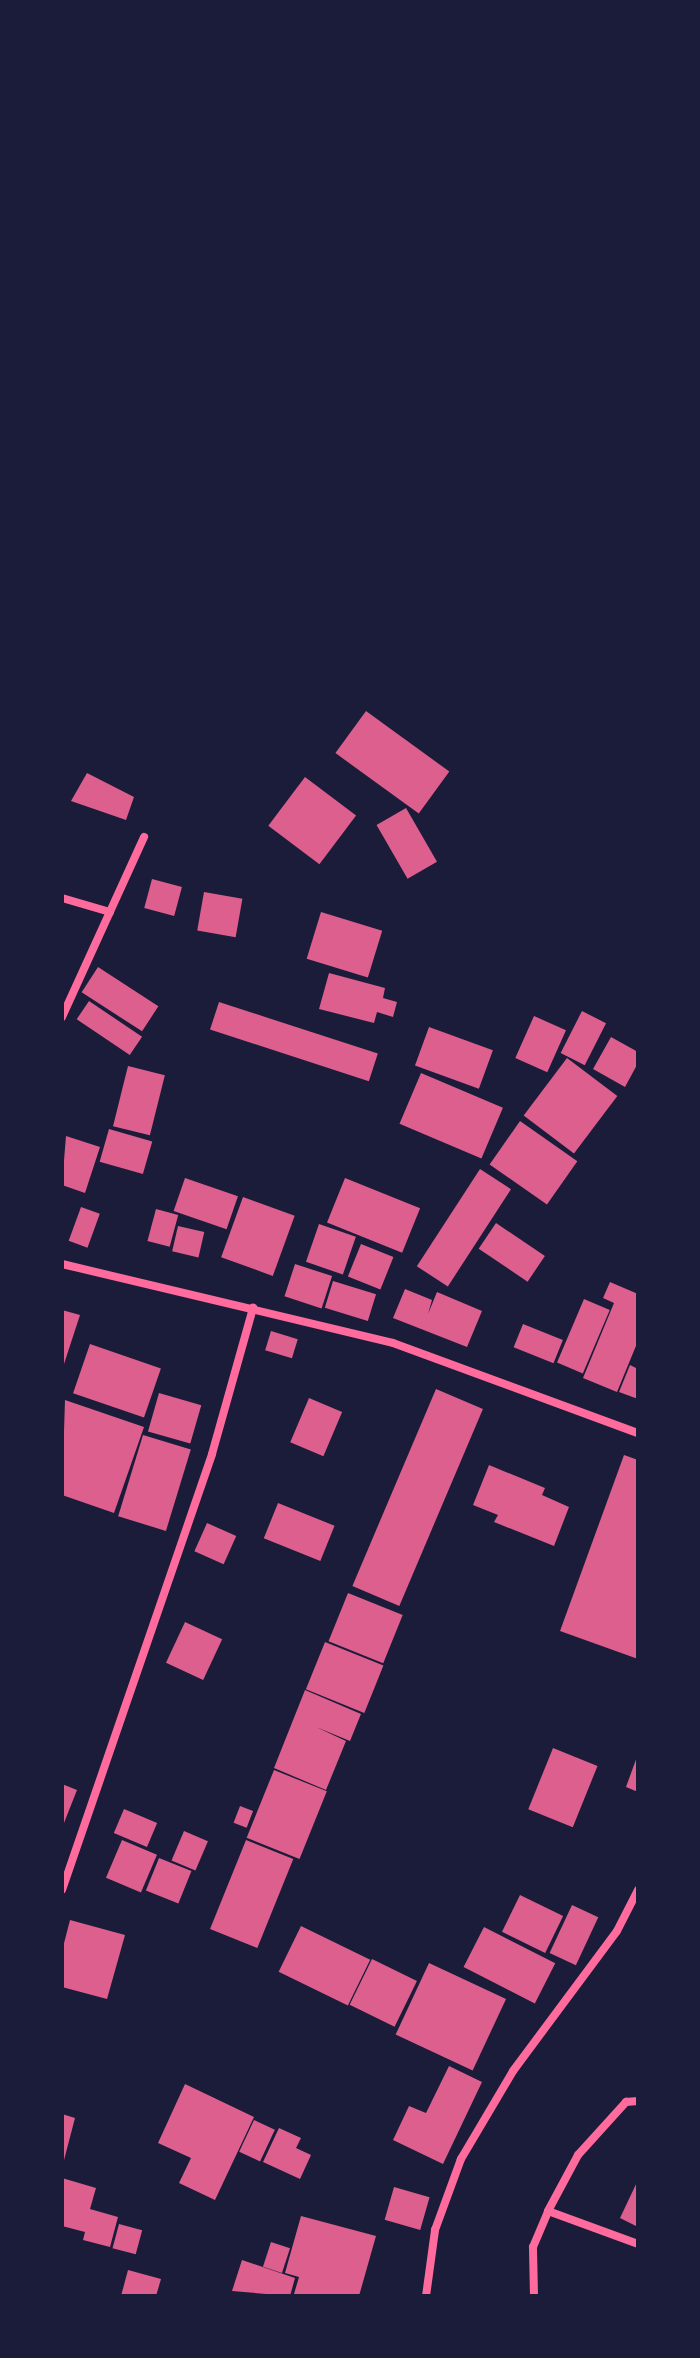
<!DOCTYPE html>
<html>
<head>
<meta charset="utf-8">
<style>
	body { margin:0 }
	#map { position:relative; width:700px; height:2358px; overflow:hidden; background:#1b1b3a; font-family:Karla,sans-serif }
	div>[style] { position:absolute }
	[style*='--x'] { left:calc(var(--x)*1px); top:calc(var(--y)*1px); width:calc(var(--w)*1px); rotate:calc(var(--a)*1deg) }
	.building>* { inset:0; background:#dd5f8e; transform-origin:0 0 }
	.minor>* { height:8px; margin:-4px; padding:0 4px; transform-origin:4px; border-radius:4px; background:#ff6b9d }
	span { translate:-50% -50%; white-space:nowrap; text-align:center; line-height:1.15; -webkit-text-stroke:7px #1b1b3a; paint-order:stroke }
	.frame { position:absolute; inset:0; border:64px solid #1b1b3a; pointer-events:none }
</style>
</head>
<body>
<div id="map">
	<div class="building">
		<i style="left:366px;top:711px;width:103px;height:52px;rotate:36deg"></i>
		<i style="clip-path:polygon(87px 773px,134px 797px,126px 820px,71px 801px)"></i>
		<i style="left:305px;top:777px;width:64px;height:61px;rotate:37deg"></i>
		<i style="left:406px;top:808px;width:62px;height:34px;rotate:60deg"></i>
		<i style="left:152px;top:879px;width:31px;height:30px;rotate:15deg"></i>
		<i style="left:204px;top:892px;width:39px;height:39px;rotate:10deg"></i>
		<i style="left:321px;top:912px;width:64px;height:49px;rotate:17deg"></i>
		<i style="left:98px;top:967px;width:72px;height:30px;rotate:33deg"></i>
		<i style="clip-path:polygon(329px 973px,385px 988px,383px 998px,397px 1002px,393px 1017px,377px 1012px,374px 1023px,319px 1009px)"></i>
		<i style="left:89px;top:1001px;width:64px;height:22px;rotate:34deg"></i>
		<i style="left:219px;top:1002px;width:167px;height:29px;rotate:18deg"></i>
		<i style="left:582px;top:1011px;width:27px;height:47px;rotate:27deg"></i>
		<i style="left:534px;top:1016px;width:35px;height:46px;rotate:24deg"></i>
		<i style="left:429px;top:1027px;width:68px;height:41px;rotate:20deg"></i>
		<i style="clip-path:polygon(611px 1037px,638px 1052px,638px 1063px,625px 1087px,593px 1069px)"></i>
		<i style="left:567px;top:1058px;width:63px;height:72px;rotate:37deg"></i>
		<i style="left:128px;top:1066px;width:38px;height:62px;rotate:14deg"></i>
		<i style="left:421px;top:1073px;width:89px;height:55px;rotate:23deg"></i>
		<i style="left:520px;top:1121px;width:70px;height:53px;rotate:35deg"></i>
		<i style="left:109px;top:1129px;width:45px;height:34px;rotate:16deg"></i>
		<i style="clip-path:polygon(66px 1136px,100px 1147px,85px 1193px,62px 1185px)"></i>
		<i style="left:480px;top:1169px;width:37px;height:116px;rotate:33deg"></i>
		<i style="left:185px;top:1178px;width:56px;height:35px;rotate:19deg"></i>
		<i style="left:345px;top:1178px;width:81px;height:48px;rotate:22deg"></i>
		<i style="left:243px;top:1197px;width:55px;height:64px;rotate:20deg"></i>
		<i style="left:81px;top:1207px;width:20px;height:36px;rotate:20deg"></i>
		<i style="left:156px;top:1209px;width:23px;height:33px;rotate:15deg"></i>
		<i style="left:496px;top:1223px;width:59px;height:31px;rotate:34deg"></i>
		<i style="left:319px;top:1224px;width:39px;height:40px;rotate:19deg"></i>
		<i style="left:178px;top:1226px;width:27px;height:26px;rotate:13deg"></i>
		<i style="left:361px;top:1244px;width:35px;height:35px;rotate:22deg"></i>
		<i style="left:295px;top:1264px;width:39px;height:34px;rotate:18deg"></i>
		<i style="left:333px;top:1281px;width:45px;height:28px;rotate:17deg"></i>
		<i style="clip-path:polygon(610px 1282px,638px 1294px,638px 1341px,617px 1392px,583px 1378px,614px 1303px,603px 1298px)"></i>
		<i style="clip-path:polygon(405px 1289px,432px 1300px,428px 1314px,437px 1292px,482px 1311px,467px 1347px,393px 1318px)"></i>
		<i style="left:584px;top:1299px;width:28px;height:69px;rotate:23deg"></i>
		<i style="clip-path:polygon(62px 1310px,80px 1315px,64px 1364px,62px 1364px)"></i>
		<i style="left:523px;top:1324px;width:43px;height:25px;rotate:22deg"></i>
		<i style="left:271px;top:1331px;width:28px;height:20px;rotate:17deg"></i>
		<i style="left:90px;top:1344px;width:75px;height:52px;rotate:19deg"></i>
		<i style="clip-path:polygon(630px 1365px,638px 1369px,638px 1399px,619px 1392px)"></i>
		<i style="left:436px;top:1389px;width:51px;height:214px;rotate:23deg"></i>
		<i style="left:159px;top:1393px;width:44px;height:40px;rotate:16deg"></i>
		<i style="left:309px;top:1398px;width:36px;height:48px;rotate:23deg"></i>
		<i style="clip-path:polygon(65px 1400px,144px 1427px,114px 1513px,62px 1495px)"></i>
		<i style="left:143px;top:1435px;width:50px;height:85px;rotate:17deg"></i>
		<i style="clip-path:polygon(624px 1455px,638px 1460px,638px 1659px,560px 1631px)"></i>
		<i style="clip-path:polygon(489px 1465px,545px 1488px,542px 1495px,569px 1507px,554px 1546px,494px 1522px,498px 1515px,473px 1505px)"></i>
		<i style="left:278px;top:1503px;width:61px;height:38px;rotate:22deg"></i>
		<i style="left:207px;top:1523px;width:32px;height:31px;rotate:24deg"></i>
		<i style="left:348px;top:1593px;width:59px;height:52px;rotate:22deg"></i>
		<i style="left:185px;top:1622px;width:41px;height:45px;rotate:25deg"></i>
		<i style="left:325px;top:1642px;width:63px;height:51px;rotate:22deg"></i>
		<i style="clip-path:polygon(305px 1690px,361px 1714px,350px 1741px,316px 1727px,346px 1741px,326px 1790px,274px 1768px)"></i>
		<i style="left:553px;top:1748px;width:48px;height:66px;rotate:22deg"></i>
		<i style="clip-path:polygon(638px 1754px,638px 1792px,626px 1787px)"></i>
		<i style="left:274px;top:1770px;width:57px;height:73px;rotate:22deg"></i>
		<i style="clip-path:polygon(62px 1784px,77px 1790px,62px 1828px)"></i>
		<i style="left:240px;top:1806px;width:14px;height:18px;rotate:21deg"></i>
		<i style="left:124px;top:1809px;width:36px;height:26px;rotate:23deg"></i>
		<i style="left:184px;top:1831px;width:26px;height:32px;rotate:23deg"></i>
		<i style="left:122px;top:1840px;width:38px;height:41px;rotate:23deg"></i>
		<i style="left:246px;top:1840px;width:51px;height:96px;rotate:22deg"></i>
		<i style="left:159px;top:1858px;width:35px;height:35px;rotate:22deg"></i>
		<i style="left:520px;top:1895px;width:48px;height:41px;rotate:26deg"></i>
		<i style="left:572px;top:1905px;width:29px;height:53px;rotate:25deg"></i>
		<i style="clip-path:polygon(70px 1920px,125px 1935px,107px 1999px,62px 1987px,62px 1951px)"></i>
		<i style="left:301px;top:1926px;width:77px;height:51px;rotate:26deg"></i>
		<i style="left:484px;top:1927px;width:80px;height:45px;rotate:27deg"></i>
		<i style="left:372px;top:1959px;width:50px;height:51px;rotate:26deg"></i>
		<i style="left:429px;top:1963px;width:85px;height:79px;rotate:25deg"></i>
		<i style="clip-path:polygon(449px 2066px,482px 2082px,443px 2164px,393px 2140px,409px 2106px,426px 2113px)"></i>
		<i style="clip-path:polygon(185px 2084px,254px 2117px,215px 2200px,179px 2183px,191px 2158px,158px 2143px)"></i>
		<i style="clip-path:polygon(62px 2114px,75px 2118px,63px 2164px,62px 2164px)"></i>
		<i style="left:254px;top:2120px;width:23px;height:35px;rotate:25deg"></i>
		<i style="clip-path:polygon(279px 2128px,301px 2138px,296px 2148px,311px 2155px,300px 2179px,263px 2162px)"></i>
		<i style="clip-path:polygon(62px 2178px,96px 2188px,90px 2209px,118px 2217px,110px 2247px,83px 2240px,85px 2232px,62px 2226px)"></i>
		<i style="clip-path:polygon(638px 2180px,638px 2227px,620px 2218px)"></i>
		<i style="left:394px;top:2187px;width:37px;height:34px;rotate:16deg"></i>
		<i style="clip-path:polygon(301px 2216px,376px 2236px,359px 2296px,294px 2294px,299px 2277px,285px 2273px)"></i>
		<i style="left:119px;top:2224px;width:24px;height:25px;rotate:15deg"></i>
		<i style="left:271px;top:2242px;width:20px;height:26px;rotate:18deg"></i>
		<i style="clip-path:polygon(242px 2260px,295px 2278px,290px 2296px,232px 2291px)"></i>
		<i style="clip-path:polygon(128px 2270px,161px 2279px,156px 2296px,121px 2296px)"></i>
	</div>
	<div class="minor">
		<i style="--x:62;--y:898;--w:50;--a:16.3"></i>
		<i style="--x:62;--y:1017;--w:198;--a:-65.5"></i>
		<i style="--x:62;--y:1264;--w:340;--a:13.4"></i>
		<i style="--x:393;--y:1343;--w:261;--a:20.2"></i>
		<i style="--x:62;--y:1890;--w:461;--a:-71"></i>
		<i style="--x:212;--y:1454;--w:152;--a:-74.3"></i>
		<i style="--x:548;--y:2211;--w:96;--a:20.1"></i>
		<i style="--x:426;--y:2296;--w:67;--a:-82.2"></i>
		<i style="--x:435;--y:2230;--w:76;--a:-69.9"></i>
		<i style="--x:461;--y:2159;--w:102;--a:-59.4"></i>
		<i style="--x:513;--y:2071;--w:174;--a:-53.4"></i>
		<i style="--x:617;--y:1931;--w:46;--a:-62.9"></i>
		<i style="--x:534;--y:2296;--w:49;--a:-91.2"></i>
		<i style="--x:533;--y:2247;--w:39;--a:-67"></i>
		<i style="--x:548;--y:2211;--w:64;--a:-61.8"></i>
		<i style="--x:578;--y:2155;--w:72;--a:-47.8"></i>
		<i style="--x:626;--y:2102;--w:12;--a:-5"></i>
	</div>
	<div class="frame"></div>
</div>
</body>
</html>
